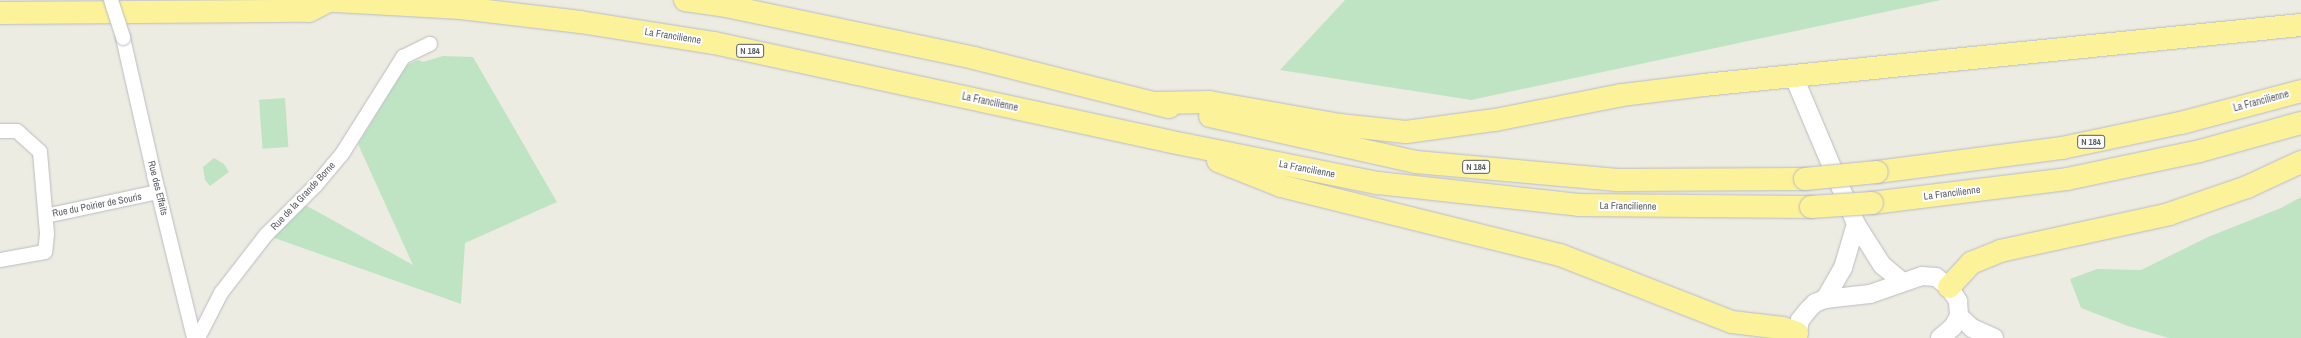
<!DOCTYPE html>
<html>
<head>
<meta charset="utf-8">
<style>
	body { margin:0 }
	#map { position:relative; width:2301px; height:338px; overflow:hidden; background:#edece2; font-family:"Archivo Narrow",sans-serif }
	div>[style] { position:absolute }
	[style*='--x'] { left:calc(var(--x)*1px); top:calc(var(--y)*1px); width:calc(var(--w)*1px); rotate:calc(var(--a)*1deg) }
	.green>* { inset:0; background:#bfe4c3; transform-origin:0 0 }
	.roads { filter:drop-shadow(0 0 1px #babbc1) drop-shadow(0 0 1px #babbc1) }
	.minor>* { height:14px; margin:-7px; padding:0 7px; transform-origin:7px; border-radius:7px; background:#fff }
	.tertiary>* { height:18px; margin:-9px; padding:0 9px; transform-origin:9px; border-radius:9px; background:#fff }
	.trunk>* { height:22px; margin:-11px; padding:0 11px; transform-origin:11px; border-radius:11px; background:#fcf29a }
	.bridges { filter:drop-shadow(0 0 1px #babbc1) drop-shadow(0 0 1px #babbc1) }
	.minor-bridge>* { height:14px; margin:-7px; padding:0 7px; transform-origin:7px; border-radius:7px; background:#fff }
	.trunk-bridge>* { height:22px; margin:-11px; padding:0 11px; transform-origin:11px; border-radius:11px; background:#fcf29a }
	span { translate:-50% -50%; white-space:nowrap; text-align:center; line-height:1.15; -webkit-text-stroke:4px #fff; paint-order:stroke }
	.shield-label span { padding:1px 3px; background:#fff; border:1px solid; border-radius:3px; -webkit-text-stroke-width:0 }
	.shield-label { font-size:9px; color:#5a5d63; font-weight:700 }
	.street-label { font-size:10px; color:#5a5d63 }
</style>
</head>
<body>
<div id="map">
	<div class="green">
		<i style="clip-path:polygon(1345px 0,1941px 0,1471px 100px,1280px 70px)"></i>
		<i style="clip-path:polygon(443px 56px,473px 57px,557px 202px,465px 243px,461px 304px,266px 235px,300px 202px,413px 265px,358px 144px,407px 65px,418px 60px,423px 62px)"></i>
		<i style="left:285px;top:98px;width:49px;height:26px;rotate:86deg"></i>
		<i style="clip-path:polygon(214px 158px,224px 164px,229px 172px,210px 186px,205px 180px,203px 167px)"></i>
		<i style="clip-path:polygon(2301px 197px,2301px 338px,2169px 338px,2128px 326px,2081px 308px,2070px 279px,2097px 269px,2141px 270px,2208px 237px,2281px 208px)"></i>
	</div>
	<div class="roads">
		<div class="minor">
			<i style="--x:123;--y:38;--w:140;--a:77.2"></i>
			<i style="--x:154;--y:175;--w:168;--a:76.2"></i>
			<i style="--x:0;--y:131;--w:17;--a:0"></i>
			<i style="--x:17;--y:131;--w:31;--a:42"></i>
			<i style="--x:40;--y:152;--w:82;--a:85.1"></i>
			<i style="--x:47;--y:234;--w:18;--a:96"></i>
			<i style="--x:45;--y:252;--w:46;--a:169.9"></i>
			<i style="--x:46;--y:216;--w:115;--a:-12.1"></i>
			<i style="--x:198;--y:338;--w:51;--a:-62.9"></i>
			<i style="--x:221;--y:293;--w:73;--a:-52.2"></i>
			<i style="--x:266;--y:235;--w:71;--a:-45"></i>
			<i style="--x:316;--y:185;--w:40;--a:-50"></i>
			<i style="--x:342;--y:154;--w:115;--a:-57.8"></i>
			<i style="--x:403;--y:57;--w:30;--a:-26"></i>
		</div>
		<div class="tertiary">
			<i style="--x:1794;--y:77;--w:160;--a:67.1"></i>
			<i style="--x:1856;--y:224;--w:49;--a:57.6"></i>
			<i style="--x:1882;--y:265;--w:26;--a:40"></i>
			<i style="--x:1825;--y:299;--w:36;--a:-60"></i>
			<i style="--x:1843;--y:268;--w:46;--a:-73.5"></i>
			<i style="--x:1959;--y:316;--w:18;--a:43"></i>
			<i style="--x:1972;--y:328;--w:24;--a:24"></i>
			<i style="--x:1797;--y:338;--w:18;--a:-81"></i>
			<i style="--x:1800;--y:320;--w:13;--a:-51"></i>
			<i style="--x:1808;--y:310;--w:10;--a:-45"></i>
			<i style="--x:1815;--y:303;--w:11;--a:-22"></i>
			<i style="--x:1825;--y:299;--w:45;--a:-6.3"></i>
			<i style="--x:1870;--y:294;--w:55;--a:-19.1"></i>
			<i style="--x:1922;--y:276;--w:14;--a:4"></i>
			<i style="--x:1936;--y:277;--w:16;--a:38"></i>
			<i style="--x:1949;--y:287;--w:17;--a:57"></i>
			<i style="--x:1958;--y:301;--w:15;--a:86"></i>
			<i style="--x:1959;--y:316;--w:13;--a:119"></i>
			<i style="--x:1953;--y:327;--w:17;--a:140"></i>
		</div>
		<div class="trunk">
			<i style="--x:318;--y:0;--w:143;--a:3.2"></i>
			<i style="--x:461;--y:8;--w:120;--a:6.7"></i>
			<i style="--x:580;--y:22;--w:136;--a:8.9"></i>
			<i style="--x:714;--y:43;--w:463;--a:12.2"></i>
			<i style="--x:1167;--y:141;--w:215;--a:11.3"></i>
			<i style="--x:1378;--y:183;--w:202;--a:6.2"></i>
			<i style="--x:1579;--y:205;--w:232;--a:0.5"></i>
			<i style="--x:685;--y:0;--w:41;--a:8.3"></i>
			<i style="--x:726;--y:6;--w:253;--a:11.8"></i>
			<i style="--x:974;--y:58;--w:201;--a:14.1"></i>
			<i style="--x:0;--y:13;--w:309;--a:-0.4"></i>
			<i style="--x:309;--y:11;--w:20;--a:-27"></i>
			<i style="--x:1154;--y:103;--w:55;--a:-1"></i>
			<i style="--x:1209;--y:102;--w:133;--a:10"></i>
			<i style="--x:1340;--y:125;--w:66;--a:6.1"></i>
			<i style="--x:1406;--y:132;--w:90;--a:-7.7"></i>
			<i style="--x:1495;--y:120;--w:129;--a:-11.1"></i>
			<i style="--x:1622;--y:95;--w:83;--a:-7"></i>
			<i style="--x:1704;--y:85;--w:600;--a:-5.74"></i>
			<i style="--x:1210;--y:116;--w:211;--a:12.6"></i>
			<i style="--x:1416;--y:162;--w:202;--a:5.1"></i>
			<i style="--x:1617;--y:180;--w:188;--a:-0.3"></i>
			<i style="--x:1218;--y:161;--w:68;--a:21.6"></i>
			<i style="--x:1281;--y:186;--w:287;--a:13.9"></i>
			<i style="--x:1560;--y:255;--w:185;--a:21.3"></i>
			<i style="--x:1732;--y:322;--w:51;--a:6.7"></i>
			<i style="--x:1783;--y:328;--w:15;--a:20"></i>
			<i style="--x:1877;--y:172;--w:187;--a:-7.4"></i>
			<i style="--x:2062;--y:148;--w:122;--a:-11.9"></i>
			<i style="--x:2181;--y:123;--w:124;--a:-14.9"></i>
			<i style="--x:1872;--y:203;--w:196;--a:-7"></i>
			<i style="--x:2067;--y:179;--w:136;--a:-11.9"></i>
			<i style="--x:2200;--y:151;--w:105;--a:-15.5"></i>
			<i style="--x:1949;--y:287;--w:33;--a:-47"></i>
			<i style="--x:1971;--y:263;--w:31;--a:-22"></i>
			<i style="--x:2000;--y:251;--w:173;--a:-12.3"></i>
			<i style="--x:2169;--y:214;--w:83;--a:-19.1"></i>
			<i style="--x:2247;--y:187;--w:60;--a:-24.8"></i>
		</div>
	</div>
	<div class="bridges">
		<div class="minor-bridge">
			<i style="--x:111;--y:0;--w:40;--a:72"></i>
		</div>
		<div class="trunk-bridge">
			<i style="--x:1805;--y:179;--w:72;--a:-5.6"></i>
			<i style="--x:1811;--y:207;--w:61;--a:-3.8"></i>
		</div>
	</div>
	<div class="shield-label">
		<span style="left:750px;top:51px">N 184</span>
		<span style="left:2091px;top:142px">N 184</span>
		<span style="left:1476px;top:167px">N 184</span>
	</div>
	<div class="street-label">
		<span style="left:673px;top:36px;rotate:9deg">La Francilienne</span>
		<span style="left:2261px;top:101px;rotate:-15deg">La Francilienne</span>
		<span style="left:990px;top:102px;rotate:12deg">La Francilienne</span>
		<span style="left:1307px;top:169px;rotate:11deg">La Francilienne</span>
		<span style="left:158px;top:188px;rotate:76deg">Rue des Effaits</span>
		<span style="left:1952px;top:193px;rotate:-7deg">La Francilienne</span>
		<span style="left:303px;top:196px;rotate:-47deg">Rue de la Grande Borne</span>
		<span style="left:97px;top:205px;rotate:-11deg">Rue du Poirier de Souris</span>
		<span style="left:1628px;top:206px;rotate:1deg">La Francilienne</span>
	</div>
</div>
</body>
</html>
